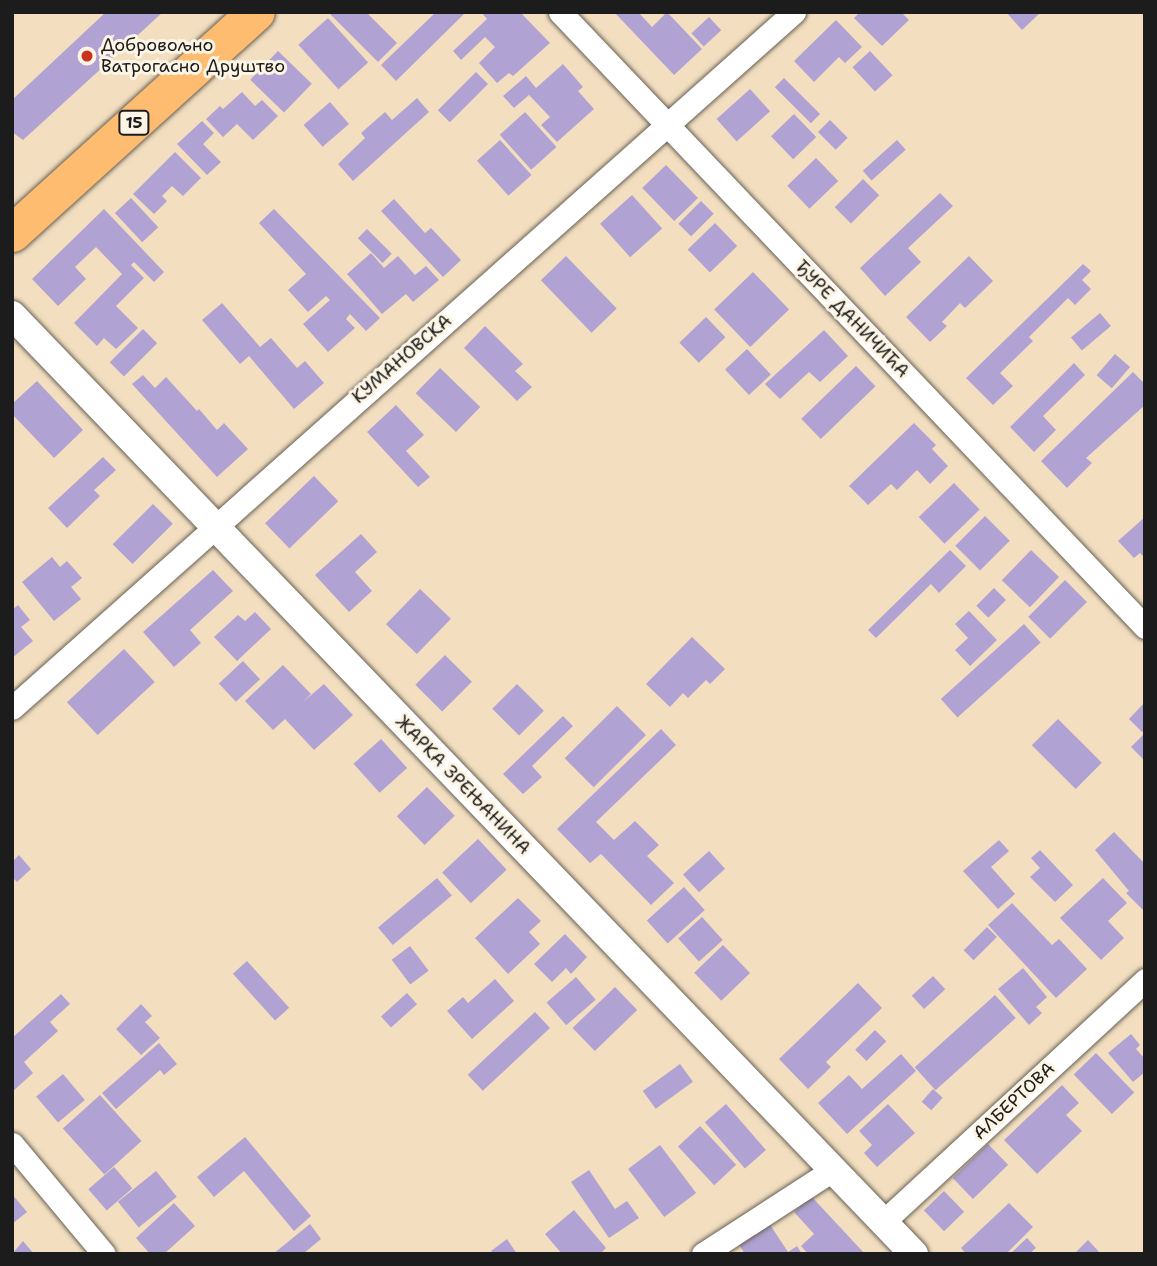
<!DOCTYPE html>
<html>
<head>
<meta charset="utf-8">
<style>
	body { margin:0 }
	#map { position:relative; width:1157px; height:1266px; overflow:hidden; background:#f3dfc0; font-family:"Shantell Sans",sans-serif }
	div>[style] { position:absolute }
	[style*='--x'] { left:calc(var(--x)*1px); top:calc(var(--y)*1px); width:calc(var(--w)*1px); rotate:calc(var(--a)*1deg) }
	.building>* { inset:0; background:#b0a2d2; transform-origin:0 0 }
	.roads { filter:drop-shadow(0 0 2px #676055) drop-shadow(0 0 2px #676055) }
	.minor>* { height:23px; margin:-11.5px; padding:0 11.5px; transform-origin:11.5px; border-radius:11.5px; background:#fff }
	.tertiary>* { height:28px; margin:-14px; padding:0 14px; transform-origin:14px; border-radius:14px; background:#fff }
	.primary>* { height:37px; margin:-18.5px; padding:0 18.5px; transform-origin:18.5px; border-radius:18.5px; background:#febc70 }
	.dots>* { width:19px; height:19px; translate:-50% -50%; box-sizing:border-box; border:4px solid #fcf5e5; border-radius:50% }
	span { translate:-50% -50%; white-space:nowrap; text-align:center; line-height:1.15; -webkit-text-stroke:6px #fcf5e5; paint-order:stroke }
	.shield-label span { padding:2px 5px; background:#fcf5e5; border:2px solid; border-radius:5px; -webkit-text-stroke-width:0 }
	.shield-label { font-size:16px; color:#1c1c1c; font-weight:700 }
	.poi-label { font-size:18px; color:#1c1c1c }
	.left { translate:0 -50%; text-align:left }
	.street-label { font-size:18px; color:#1c1c1c }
	.frame { position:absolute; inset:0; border:14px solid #1c1c1c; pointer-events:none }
</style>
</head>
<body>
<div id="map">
	<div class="building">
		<i style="clip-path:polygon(106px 12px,163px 12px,23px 140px,12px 132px,12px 100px)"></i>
		<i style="clip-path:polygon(328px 12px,366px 12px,397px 43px,378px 62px)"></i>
		<i style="clip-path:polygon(436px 12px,466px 12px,396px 81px,381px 65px)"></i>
		<i style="clip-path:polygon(481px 12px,520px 12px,550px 43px,513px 76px,509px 73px,497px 83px,479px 63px,495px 47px,485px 37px,461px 60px,453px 51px,487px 19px)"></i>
		<i style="clip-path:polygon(614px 12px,638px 12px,652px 27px,667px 12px,702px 49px,674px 75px)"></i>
		<i style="clip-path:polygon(860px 12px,901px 12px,909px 20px,882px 46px,854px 18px)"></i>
		<i style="clip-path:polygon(1006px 12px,1041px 12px,1022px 30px)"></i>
		<i style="left:709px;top:17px;width:18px;height:24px;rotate:47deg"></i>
		<i style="left:328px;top:18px;width:60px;height:40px;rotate:48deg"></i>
		<i style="clip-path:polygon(836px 20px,862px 47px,845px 63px,839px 57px,814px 82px,794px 61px)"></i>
		<i style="left:278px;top:51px;width:47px;height:40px;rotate:44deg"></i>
		<i style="left:870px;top:51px;width:33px;height:24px;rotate:47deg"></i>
		<i style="clip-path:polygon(563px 64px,583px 87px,578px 91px,594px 109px,557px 142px,541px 125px,550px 117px,529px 95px,514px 108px,503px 96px,526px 76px,536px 88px)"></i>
		<i style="left:476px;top:72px;width:17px;height:54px;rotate:45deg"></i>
		<i style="left:784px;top:78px;width:51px;height:13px;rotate:45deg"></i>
		<i style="left:750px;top:89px;width:30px;height:45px;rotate:48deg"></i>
		<i style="clip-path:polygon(242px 92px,255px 106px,262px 100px,278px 116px,253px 140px,237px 124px,223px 137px,206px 119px,220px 106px,223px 109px)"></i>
		<i style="clip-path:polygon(417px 98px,429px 112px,353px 181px,338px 164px,365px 138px,361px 133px,385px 112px,392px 120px)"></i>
		<i style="left:330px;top:102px;width:29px;height:35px;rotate:49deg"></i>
		<i style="left:525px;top:112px;width:47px;height:34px;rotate:48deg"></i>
		<i style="left:794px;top:114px;width:32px;height:32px;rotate:46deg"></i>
		<i style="left:830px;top:120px;width:25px;height:17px;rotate:45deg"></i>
		<i style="clip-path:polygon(202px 121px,214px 133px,203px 144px,221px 162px,207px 175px,177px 144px)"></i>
		<i style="left:500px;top:140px;width:47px;height:31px;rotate:48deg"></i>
		<i style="left:897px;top:140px;width:13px;height:46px;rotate:48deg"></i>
		<i style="clip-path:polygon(175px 152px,201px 178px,183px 196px,172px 186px,162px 196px,167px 201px,154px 214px,133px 194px)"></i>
		<i style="left:816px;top:158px;width:32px;height:40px;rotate:46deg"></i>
		<i style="left:666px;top:165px;width:46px;height:33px;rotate:46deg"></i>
		<i style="left:863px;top:179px;width:23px;height:40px;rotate:45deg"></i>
		<i style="clip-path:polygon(940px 193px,953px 206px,908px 248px,921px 262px,885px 296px,860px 268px)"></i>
		<i style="left:632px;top:195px;width:45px;height:43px;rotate:48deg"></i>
		<i style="left:131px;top:198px;width:40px;height:22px;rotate:47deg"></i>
		<i style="clip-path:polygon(394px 199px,425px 233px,431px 228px,461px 260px,443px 277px,381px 211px)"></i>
		<i style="left:701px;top:201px;width:18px;height:32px;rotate:45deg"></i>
		<i style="clip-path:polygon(104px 209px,164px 272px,154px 282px,134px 262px,131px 265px,144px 278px,116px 306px,138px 328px,116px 349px,104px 338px,97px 346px,74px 323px,122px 274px,96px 247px,75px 267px,86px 279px,58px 306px,32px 279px)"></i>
		<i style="clip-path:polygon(274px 209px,380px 318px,366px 331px,350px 314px,346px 319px,355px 328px,328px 352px,303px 324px,330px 300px,326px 296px,308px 312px,288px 290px,306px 274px,259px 223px)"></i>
		<i style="left:715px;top:223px;width:32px;height:38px;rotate:46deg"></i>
		<i style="left:367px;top:229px;width:35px;height:13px;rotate:45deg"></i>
		<i style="clip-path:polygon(371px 253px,384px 268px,398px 256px,415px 275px,426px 266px,439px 280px,413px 302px,406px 294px,382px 314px,347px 274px)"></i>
		<i style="left:566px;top:256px;width:73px;height:35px;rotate:46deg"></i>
		<i style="clip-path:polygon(969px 256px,993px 281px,965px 308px,960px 303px,942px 322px,947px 326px,930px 342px,906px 317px)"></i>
		<i style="clip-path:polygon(1083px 264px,1091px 271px,1082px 280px,1091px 289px,1075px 305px,1068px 298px,1029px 337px,1033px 341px,1000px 373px,1013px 386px,993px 405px,966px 378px)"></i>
		<i style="left:753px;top:272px;width:52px;height:54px;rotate:46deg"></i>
		<i style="clip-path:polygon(222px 303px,260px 347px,271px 338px,297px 368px,305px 361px,324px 383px,294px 409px,249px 356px,240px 364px,202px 320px)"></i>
		<i style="left:1100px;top:313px;width:17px;height:38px;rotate:50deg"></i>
		<i style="left:706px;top:317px;width:28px;height:37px;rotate:46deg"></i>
		<i style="clip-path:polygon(485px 326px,523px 364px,515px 371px,532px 387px,517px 401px,464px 348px)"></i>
		<i style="left:143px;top:329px;width:20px;height:47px;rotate:45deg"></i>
		<i style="clip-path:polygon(824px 330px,848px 356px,820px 382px,809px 372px,780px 399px,765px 384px)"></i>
		<i style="left:747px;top:349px;width:35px;height:30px;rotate:47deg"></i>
		<i style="left:1115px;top:354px;width:20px;height:28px;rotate:41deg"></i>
		<i style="clip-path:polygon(1074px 363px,1085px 375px,1043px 416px,1056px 430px,1034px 452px,1010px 427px)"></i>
		<i style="left:856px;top:366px;width:28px;height:76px;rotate:46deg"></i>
		<i style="left:440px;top:368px;width:56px;height:35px;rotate:44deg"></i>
		<i style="clip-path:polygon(1133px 372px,1145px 384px,1145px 405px,1086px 458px,1092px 463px,1067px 488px,1041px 461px)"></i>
		<i style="clip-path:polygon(143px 375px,155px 388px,166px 377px,197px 411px,199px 409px,217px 430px,224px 423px,248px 449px,217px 477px,132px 384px)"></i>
		<i style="clip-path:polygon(37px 381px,83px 430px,54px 458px,12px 414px,12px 404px)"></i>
		<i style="clip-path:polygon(396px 405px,424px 435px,406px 451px,430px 477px,418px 487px,367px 432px)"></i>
		<i style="clip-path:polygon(914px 423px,936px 445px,932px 449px,948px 466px,930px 484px,917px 470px,897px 490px,891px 484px,868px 505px,849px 486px)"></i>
		<i style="clip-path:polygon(103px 457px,116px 470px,94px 490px,100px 496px,67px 528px,48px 508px)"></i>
		<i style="left:314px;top:476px;width:35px;height:68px;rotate:46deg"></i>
		<i style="left:954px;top:483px;width:37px;height:49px;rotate:46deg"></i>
		<i style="left:153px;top:504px;width:28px;height:57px;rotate:45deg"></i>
		<i style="left:985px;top:516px;width:35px;height:42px;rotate:45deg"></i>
		<i style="clip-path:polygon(1145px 517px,1145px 558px,1140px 553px,1134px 558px,1118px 541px)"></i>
		<i style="clip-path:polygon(361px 534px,377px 552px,355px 572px,372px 591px,349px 612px,315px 575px)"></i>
		<i style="clip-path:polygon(950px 550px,966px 566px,939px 593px,931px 584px,876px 638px,868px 630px)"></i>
		<i style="left:1031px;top:550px;width:39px;height:42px;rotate:44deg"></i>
		<i style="clip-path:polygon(52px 557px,60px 567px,67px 561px,82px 578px,71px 587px,81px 599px,54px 621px,22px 582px)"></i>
		<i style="clip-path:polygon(213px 570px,233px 591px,190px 630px,201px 643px,174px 667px,143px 632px)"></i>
		<i style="left:1065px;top:580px;width:31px;height:52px;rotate:45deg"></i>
		<i style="left:994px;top:588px;width:17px;height:25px;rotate:45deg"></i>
		<i style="left:420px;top:589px;width:43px;height:49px;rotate:44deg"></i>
		<i style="clip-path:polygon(18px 605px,30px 620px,21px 627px,33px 641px,12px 658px,12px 610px)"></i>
		<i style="clip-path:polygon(969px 611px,997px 640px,970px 666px,955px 650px,968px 638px,955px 624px)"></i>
		<i style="clip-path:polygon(255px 612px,271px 629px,237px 661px,214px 637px,238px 615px,245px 621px)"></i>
		<i style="left:1024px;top:624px;width:25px;height:112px;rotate:48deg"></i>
		<i style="clip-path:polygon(692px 637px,725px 669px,710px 684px,706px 680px,688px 698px,683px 693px,670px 707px,646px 684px)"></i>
		<i style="left:124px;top:649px;width:45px;height:78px;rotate:47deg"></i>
		<i style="left:445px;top:655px;width:38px;height:42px;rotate:45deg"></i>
		<i style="left:243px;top:661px;width:25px;height:33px;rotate:47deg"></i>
		<i style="clip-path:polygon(283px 665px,311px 694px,303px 702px,324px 684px,353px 715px,314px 750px,285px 719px,273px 730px,245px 701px)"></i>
		<i style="left:517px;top:684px;width:38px;height:35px;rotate:45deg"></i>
		<i style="clip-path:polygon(1145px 702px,1145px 729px,1142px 732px,1129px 719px)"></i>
		<i style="left:617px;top:706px;width:41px;height:74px;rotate:45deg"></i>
		<i style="clip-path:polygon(563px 716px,573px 726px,532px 766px,542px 777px,523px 794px,503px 774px)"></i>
		<i style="left:1058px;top:719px;width:62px;height:37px;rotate:45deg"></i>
		<i style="clip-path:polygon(661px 729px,676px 745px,596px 822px,614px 840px,635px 821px,659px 845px,647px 856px,674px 883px,651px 905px,601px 854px,590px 863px,557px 829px)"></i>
		<i style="clip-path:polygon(1145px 733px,1145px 761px,1131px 747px)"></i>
		<i style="left:381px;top:739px;width:39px;height:37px;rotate:48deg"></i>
		<i style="left:427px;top:787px;width:40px;height:42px;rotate:46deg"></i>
		<i style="clip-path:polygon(1114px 832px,1145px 864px,1145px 912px,1126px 893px,1129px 891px,1095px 850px)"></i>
		<i style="left:478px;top:839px;width:42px;height:49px;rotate:47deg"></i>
		<i style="clip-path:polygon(999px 840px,1009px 851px,991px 867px,1015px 894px,998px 909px,963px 871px)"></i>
		<i style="clip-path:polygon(1040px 850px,1073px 885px,1055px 902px,1030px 877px,1040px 868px,1031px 858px)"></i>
		<i style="left:709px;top:851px;width:24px;height:35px;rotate:48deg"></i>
		<i style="clip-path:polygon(19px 855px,31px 869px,17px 882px,12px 877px,12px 862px)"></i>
		<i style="left:437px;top:878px;width:23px;height:77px;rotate:50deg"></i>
		<i style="clip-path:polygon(1103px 878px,1127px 903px,1108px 921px,1124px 938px,1101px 960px,1060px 918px)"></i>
		<i style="left:684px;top:887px;width:31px;height:50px;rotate:48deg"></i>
		<i style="clip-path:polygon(518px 898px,541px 921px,529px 932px,540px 944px,508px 974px,475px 938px)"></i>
		<i style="clip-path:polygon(1012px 903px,1052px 945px,1059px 939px,1087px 969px,1056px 998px,988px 925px)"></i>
		<i style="left:702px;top:917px;width:31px;height:32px;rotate:48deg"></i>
		<i style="left:987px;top:927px;width:14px;height:33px;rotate:45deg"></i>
		<i style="clip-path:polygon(565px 934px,587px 957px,571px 974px,566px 968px,552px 982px,534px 964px)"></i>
		<i style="left:723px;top:945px;width:39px;height:40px;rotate:46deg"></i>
		<i style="left:410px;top:946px;width:31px;height:23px;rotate:53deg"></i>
		<i style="left:247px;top:961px;width:63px;height:19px;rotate:48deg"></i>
		<i style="clip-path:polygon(1023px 968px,1047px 997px,1036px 1007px,1042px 1013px,1029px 1025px,998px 989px)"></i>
		<i style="left:933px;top:976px;width:18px;height:29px;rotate:47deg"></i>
		<i style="left:576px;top:977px;width:30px;height:39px;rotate:49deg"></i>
		<i style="clip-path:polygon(495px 979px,514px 1001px,472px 1039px,447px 1011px,463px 997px,468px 1003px)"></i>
		<i style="clip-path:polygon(858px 983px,882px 1008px,826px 1062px,831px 1067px,808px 1089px,779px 1059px)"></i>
		<i style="left:615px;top:987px;width:32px;height:59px;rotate:46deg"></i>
		<i style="left:407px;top:993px;width:15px;height:35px;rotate:48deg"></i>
		<i style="clip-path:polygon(61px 994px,70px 1004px,50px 1022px,58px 1031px,24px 1062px,33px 1073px,12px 1092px,12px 1038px)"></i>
		<i style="left:995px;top:995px;width:31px;height:108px;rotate:48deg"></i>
		<i style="clip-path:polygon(141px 1004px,152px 1016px,145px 1022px,160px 1038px,141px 1055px,116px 1029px)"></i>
		<i style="left:535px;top:1012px;width:22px;height:92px;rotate:47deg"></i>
		<i style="left:875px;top:1030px;width:16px;height:28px;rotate:45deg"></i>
		<i style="clip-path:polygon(1131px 1034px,1140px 1045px,1136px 1049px,1145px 1059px,1145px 1072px,1133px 1082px,1108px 1053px)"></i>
		<i style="clip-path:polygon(159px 1043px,177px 1064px,164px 1075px,160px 1070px,116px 1109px,102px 1093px)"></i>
		<i style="left:1096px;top:1053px;width:55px;height:31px;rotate:46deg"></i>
		<i style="clip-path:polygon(901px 1054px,916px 1071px,847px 1134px,818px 1103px,849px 1075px,862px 1089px)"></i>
		<i style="left:680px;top:1064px;width:22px;height:46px;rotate:54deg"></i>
		<i style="left:63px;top:1074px;width:34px;height:35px;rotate:50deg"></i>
		<i style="clip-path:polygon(1062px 1085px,1079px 1103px,1066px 1115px,1082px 1131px,1037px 1174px,1004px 1140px)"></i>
		<i style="left:933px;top:1089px;width:13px;height:17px;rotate:42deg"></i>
		<i style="left:100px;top:1095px;width:62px;height:50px;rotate:48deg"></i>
		<i style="left:726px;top:1104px;width:61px;height:28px;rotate:49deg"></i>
		<i style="clip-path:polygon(888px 1104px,915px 1133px,877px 1167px,864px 1153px,872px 1145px,859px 1131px)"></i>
		<i style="left:700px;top:1126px;width:53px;height:30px;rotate:47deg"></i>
		<i style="clip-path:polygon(245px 1137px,311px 1216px,294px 1231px,244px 1171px,214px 1197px,197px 1177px)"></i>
		<i style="left:988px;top:1144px;width:29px;height:49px;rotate:46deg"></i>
		<i style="left:660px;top:1145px;width:60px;height:40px;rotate:53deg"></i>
		<i style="left:114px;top:1167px;width:28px;height:34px;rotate:49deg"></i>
		<i style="clip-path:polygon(589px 1170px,615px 1209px,627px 1201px,639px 1218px,609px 1238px,571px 1182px)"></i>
		<i style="left:156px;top:1171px;width:33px;height:49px;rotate:51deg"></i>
		<i style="left:944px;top:1191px;width:29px;height:28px;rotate:46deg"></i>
		<i style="clip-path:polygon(12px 1194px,27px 1212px,12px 1224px)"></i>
		<i style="clip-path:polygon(811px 1196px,865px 1254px,808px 1254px,801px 1246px,814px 1234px,794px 1212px)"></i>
		<i style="clip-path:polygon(174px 1203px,195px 1226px,164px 1254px,150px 1254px,136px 1238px)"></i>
		<i style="clip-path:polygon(1009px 1203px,1033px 1227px,1006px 1254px,966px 1254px,961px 1248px)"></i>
		<i style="clip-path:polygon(574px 1210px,606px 1248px,600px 1254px,562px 1254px,545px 1234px)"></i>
		<i style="clip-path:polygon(767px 1220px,788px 1252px,797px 1246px,802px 1254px,745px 1254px,736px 1240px)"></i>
		<i style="clip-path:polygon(310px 1224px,321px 1239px,303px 1254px,273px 1254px)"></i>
		<i style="clip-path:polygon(1027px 1238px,1036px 1248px,1029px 1254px,1010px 1254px)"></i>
		<i style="clip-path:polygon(507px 1239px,517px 1254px,493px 1254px,491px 1251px)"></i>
		<i style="clip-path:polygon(1088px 1240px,1101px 1254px,1074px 1254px)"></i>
		<i style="clip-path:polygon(23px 1241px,34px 1254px,12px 1254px)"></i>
	</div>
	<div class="roads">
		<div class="minor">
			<i style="--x:560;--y:12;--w:849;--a:46.43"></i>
			<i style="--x:12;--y:708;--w:1047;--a:-41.67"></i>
			<i style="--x:12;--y:1144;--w:143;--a:50.1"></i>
			<i style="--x:883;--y:1222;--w:357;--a:-42.7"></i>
			<i style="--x:703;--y:1254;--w:156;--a:-33"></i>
		</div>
		<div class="tertiary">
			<i style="--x:12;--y:315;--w:1302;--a:46.15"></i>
		</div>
		<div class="primary">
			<i style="--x:12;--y:233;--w:329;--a:-42.2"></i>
		</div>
	</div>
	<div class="dots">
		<i style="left:87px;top:56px;background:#c8321e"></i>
	</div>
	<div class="shield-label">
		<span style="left:134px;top:123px">15</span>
	</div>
	<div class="poi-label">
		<span class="left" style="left:101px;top:56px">Добровољно<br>Ватрогасно Друштво</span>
	</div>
	<div class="street-label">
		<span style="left:852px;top:319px;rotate:46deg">ЂУРЕ ДАНИЧИЋА</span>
		<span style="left:402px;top:359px;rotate:-41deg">КУМАНОВСКА</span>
		<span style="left:463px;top:785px;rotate:46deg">ЖАРКА ЗРЕЊАНИНА</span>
		<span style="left:1014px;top:1101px;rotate:-43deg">АЛБЕРТОВА</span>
	</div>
	<div class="frame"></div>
</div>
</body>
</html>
